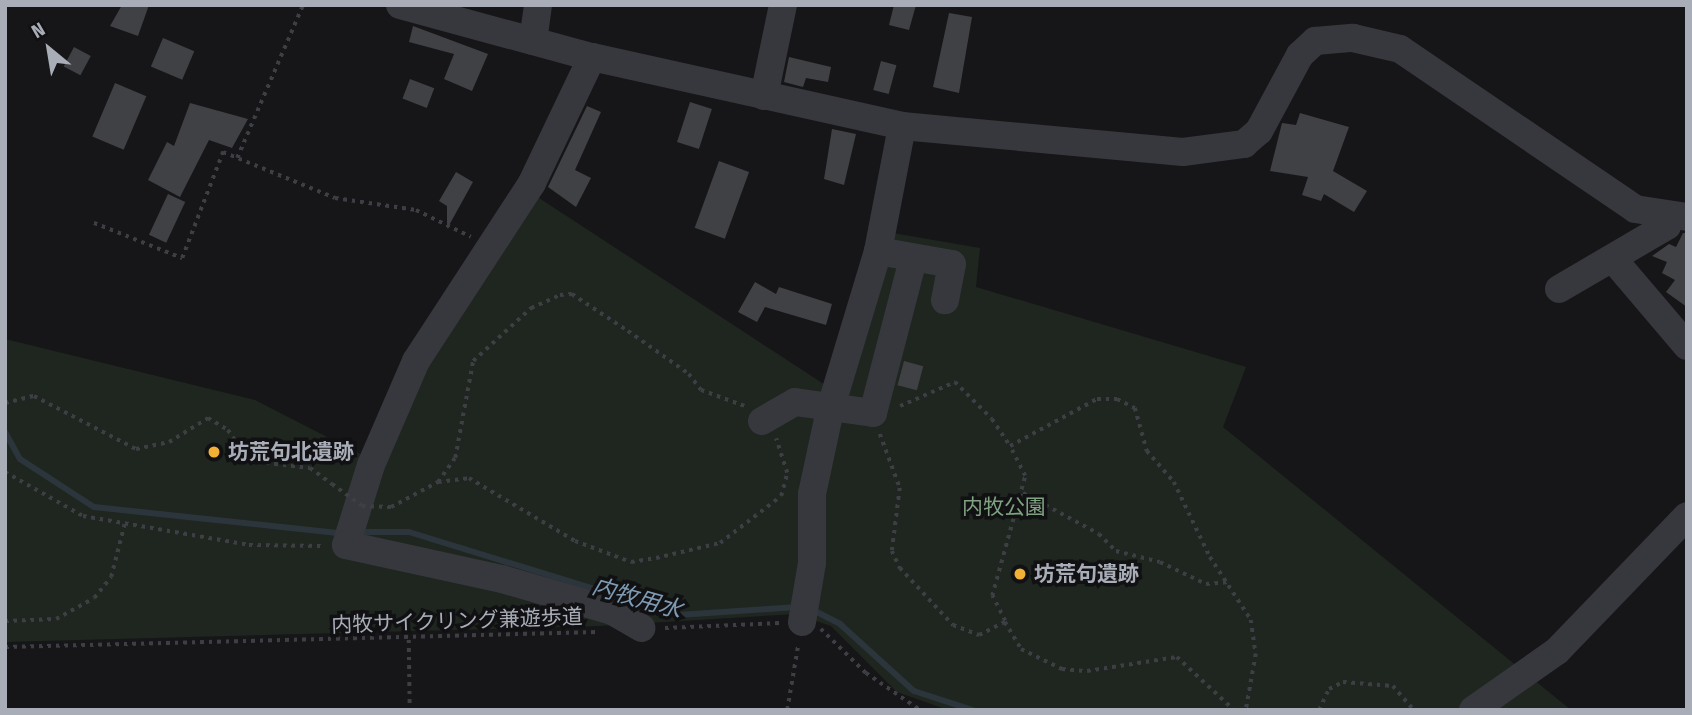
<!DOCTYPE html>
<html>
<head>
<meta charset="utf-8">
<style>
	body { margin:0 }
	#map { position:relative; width:1692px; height:715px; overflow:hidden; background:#161618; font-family:"Fira Sans Condensed","Noto Sans JP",sans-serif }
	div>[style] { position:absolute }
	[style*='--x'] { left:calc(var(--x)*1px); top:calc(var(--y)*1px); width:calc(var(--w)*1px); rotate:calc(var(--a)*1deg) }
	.green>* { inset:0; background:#1e261f }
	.stream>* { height:6px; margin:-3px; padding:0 3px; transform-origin:3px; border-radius:3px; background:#2c353c }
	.building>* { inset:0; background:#404145; transform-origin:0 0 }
	.path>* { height:3.5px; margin-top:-1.75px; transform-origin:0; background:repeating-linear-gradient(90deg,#3d3f44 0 3.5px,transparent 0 8.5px) }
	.minor>* { height:28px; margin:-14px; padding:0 14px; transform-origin:14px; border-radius:14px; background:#37383d }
	.path-bridge>* { height:3.5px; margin-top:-1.75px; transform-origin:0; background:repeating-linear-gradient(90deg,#3d3f44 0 3.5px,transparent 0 8.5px) }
	.dots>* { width:19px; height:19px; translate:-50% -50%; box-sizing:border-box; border:4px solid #111113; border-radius:50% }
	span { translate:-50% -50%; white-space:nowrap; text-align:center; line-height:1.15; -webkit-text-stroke:7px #111113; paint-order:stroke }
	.poi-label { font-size:21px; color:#a8adb8; font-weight:700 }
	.left { translate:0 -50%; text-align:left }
	.park-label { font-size:21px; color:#7fa381 }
	.street-label { font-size:21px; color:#a8adb8 }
	.water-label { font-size:23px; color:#7f9bb3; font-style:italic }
	.frame { position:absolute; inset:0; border:7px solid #a8adb8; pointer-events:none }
	.north { position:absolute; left:14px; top:14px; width:70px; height:70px; -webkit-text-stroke:5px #111113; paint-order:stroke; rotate:330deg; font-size:19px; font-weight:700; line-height:28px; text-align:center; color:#a8adb8 }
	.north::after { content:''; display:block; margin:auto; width:24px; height:32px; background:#a8adb8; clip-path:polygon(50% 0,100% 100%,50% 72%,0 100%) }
</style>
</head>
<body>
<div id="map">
	<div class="green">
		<i style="clip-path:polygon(536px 196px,836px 392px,881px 231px,980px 248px,976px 287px,1246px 367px,1223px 427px,1571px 710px,948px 710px,897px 692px,831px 626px,795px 614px,599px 626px,5px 642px,5px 339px,255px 400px,366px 457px)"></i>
	</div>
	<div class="stream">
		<i style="--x:5;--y:432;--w:31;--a:61"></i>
		<i style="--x:20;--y:459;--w:88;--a:33"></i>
		<i style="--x:94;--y:507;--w:245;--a:6.1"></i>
		<i style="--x:361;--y:532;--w:48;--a:0"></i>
		<i style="--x:409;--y:532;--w:282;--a:17.1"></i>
		<i style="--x:678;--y:615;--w:119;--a:-3.8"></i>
		<i style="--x:811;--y:609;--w:33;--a:27"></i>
		<i style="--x:840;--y:624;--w:100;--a:42.2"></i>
		<i style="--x:914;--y:691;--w:61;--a:18.1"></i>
	</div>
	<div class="building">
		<i style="clip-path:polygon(122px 5px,149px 5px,138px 36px,110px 26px)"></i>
		<i style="clip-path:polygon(894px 5px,916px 5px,909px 30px,889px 25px)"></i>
		<i style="clip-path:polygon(949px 13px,972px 17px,959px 93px,933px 87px)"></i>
		<i style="clip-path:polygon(413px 26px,488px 54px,472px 91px,444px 79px,454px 54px,409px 42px)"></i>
		<i style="left:163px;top:38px;width:34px;height:31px;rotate:23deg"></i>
		<i style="left:74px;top:47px;width:19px;height:22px;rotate:28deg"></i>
		<i style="clip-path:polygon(789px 57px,831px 67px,828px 82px,806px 78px,803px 87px,784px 82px)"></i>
		<i style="left:881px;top:61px;width:16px;height:30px;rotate:15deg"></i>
		<i style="left:410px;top:79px;width:26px;height:21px;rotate:21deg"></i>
		<i style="left:115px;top:83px;width:34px;height:58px;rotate:23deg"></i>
		<i style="left:690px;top:102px;width:23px;height:42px;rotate:18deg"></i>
		<i style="clip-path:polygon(190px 103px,248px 119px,232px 148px,209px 140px,180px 197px,148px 180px,167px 142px,174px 146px)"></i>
		<i style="clip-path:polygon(587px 106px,601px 112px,575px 170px,591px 178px,576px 207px,548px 187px)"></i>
		<i style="clip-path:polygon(1300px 113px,1349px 127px,1333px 171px,1367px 191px,1354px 212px,1324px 194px,1321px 201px,1302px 195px,1308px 177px,1270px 171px,1282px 123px,1296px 125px)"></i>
		<i style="clip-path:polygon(832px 129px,856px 134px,844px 185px,824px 179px)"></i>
		<i style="left:719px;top:161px;width:32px;height:71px;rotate:20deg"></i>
		<i style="clip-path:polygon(456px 172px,473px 182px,447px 229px,447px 206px,439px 201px)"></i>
		<i style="left:168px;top:194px;width:19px;height:45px;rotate:25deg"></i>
		<i style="clip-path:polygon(1683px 233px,1687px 233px,1687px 307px,1666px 292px,1675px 280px,1662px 273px,1667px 262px,1652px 256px,1669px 244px,1676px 247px)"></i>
		<i style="clip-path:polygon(755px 282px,776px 294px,779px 287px,832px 304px,826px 325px,765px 307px,757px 322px,738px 312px)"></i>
		<i style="left:904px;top:361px;width:20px;height:25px;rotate:15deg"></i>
	</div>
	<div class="path">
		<i style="--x:237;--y:158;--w:167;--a:-66.7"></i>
		<i style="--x:94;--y:223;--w:95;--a:21.7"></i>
		<i style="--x:182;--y:258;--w:114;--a:-68.9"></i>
		<i style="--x:223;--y:152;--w:121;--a:22.3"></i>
		<i style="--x:335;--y:198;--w:82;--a:8.4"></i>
		<i style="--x:416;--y:210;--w:61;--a:26.1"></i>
		<i style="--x:5;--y:403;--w:30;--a:-14"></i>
		<i style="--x:34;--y:396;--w:115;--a:27.5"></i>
		<i style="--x:136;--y:449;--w:34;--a:-12"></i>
		<i style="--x:169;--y:442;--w:46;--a:-31.6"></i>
		<i style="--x:208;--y:418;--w:23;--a:31"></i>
		<i style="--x:228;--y:430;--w:37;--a:56"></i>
		<i style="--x:249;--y:461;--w:61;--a:6.5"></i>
		<i style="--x:310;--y:468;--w:27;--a:36"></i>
		<i style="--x:900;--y:406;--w:60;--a:-23.6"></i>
		<i style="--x:955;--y:382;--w:52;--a:45"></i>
		<i style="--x:992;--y:419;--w:32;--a:56"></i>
		<i style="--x:1010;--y:446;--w:99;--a:-28.4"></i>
		<i style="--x:1097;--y:399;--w:20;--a:0"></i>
		<i style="--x:1117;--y:399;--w:20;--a:27"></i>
		<i style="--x:1135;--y:408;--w:45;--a:74.4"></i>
		<i style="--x:1147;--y:451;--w:41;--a:48.9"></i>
		<i style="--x:1174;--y:482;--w:83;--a:64.4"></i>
		<i style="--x:1210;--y:557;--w:75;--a:56.9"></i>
		<i style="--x:1251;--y:620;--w:34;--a:82"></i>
		<i style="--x:1256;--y:654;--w:57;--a:100.1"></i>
		<i style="--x:880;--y:434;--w:58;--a:69.7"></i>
		<i style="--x:900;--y:488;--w:64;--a:97.2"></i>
		<i style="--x:892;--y:551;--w:19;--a:65"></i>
		<i style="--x:900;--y:568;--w:78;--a:47.1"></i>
		<i style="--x:953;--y:625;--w:28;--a:21"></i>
		<i style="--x:979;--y:635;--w:29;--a:-27"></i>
		<i style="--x:1005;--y:622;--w:31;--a:59"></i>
		<i style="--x:1021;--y:649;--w:46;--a:26"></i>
		<i style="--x:1062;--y:669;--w:25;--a:5"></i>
		<i style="--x:1087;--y:671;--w:91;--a:-8.8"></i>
		<i style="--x:1177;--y:657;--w:78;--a:42.9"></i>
		<i style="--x:5;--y:472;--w:90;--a:29.4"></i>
		<i style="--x:83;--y:516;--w:169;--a:9.9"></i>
		<i style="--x:249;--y:545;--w:74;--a:0.8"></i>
		<i style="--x:438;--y:482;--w:29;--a:-55"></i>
		<i style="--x:455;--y:458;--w:99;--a:-79.5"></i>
		<i style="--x:473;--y:361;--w:79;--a:-42.4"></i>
		<i style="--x:531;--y:308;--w:32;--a:-24"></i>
		<i style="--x:560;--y:295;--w:12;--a:-5"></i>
		<i style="--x:572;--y:294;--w:67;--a:33.5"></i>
		<i style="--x:628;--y:331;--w:75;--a:35.2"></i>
		<i style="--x:689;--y:374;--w:20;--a:53"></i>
		<i style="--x:701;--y:390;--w:47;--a:20"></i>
		<i style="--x:1023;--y:493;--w:86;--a:28.3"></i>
		<i style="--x:1099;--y:534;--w:24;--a:45"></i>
		<i style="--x:1116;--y:551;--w:45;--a:14"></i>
		<i style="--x:1160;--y:562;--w:51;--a:25.6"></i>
		<i style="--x:1206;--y:584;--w:21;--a:-5"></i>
		<i style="--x:391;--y:507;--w:53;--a:-28"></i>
		<i style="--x:438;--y:482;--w:31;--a:-7"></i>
		<i style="--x:469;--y:478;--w:123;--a:30.7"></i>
		<i style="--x:575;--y:541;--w:60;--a:20.6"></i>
		<i style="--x:631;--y:562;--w:25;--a:-9"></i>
		<i style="--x:656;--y:558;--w:66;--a:-13.2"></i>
		<i style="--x:720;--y:543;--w:77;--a:-37.6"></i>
		<i style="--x:781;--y:496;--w:24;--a:-75"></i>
		<i style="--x:787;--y:473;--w:36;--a:-108"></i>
		<i style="--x:5;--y:621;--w:51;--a:-2.2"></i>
		<i style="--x:56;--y:619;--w:43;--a:-28.9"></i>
		<i style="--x:94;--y:598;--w:27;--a:-51"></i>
		<i style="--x:111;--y:577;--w:57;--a:-75.7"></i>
		<i style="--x:1005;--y:621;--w:28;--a:-117"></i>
		<i style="--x:992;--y:596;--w:124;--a:-74.6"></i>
		<i style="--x:1025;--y:476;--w:34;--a:-117"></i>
		<i style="--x:665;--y:628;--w:115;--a:-2.5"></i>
		<i style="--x:821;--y:629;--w:63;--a:44.4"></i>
		<i style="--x:866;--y:673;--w:65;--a:34.4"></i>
		<i style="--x:409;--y:640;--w:70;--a:89.2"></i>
		<i style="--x:5;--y:647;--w:593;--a:-1.45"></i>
		<i style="--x:787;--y:710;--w:66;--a:-80.4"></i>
		<i style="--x:1319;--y:710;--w:23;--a:-65"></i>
		<i style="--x:1329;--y:689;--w:16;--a:-27"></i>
		<i style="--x:1343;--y:682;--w:50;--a:4.6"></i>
		<i style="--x:1393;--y:686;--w:32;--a:49"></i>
	</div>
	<div class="minor">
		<i style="--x:400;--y:5;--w:199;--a:15.2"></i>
		<i style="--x:592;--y:57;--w:318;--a:12.5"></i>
		<i style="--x:902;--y:126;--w:282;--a:5.3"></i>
		<i style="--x:1183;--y:152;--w:62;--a:-7.5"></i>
		<i style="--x:1244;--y:144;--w:20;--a:-41"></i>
		<i style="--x:1259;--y:131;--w:86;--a:-61.7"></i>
		<i style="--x:1300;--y:55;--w:21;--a:-43"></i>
		<i style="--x:1315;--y:41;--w:38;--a:-5"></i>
		<i style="--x:1353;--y:38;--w:48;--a:13.2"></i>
		<i style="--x:1400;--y:49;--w:284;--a:34.2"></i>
		<i style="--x:1635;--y:209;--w:53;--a:8.7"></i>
		<i style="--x:533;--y:41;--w:36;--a:-82"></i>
		<i style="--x:592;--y:57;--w:140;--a:115.5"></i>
		<i style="--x:532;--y:183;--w:212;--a:123.1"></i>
		<i style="--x:416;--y:361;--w:113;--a:113.4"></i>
		<i style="--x:371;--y:465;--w:84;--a:107.4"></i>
		<i style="--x:346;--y:545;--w:160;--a:12.3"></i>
		<i style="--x:502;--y:579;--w:115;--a:16.2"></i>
		<i style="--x:612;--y:611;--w:34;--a:30"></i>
		<i style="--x:764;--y:96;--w:93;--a:-78.2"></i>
		<i style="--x:878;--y:251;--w:75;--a:10"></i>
		<i style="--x:952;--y:264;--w:37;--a:101"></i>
		<i style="--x:1613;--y:259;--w:114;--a:49.6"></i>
		<i style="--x:1559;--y:289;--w:125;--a:-30.3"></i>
		<i style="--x:1667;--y:226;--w:9;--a:-77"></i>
		<i style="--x:762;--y:421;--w:38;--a:-30"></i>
		<i style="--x:795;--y:402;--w:79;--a:8"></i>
		<i style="--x:873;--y:413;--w:147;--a:-75.4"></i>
		<i style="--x:802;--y:622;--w:60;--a:-80.4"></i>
		<i style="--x:812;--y:563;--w:69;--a:-90"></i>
		<i style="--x:812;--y:494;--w:86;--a:-77.9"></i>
		<i style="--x:830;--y:410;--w:166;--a:-73.2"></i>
		<i style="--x:878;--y:251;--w:127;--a:-79.1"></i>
		<i style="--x:1473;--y:710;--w:103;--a:-35.1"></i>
		<i style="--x:1557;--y:651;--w:187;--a:-46.1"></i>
	</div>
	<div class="path-bridge">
		<i style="--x:332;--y:484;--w:37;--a:36"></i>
		<i style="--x:362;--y:506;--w:29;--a:2"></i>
	</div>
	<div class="dots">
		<i style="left:214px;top:452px;background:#f2b134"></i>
		<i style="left:1020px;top:574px;background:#f2b134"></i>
	</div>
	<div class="poi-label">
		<span class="left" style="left:228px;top:452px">坊荒句北遺跡</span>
		<span class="left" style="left:1034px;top:574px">坊荒句遺跡</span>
	</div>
	<div class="park-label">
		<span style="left:1004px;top:507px">内牧公園</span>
	</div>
	<div class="street-label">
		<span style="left:457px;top:621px;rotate:-2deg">内牧サイクリング兼遊歩道</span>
	</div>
	<div class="water-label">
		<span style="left:637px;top:598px;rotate:16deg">内牧用水</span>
	</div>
	<div class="frame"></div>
	<div class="north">N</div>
</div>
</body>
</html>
